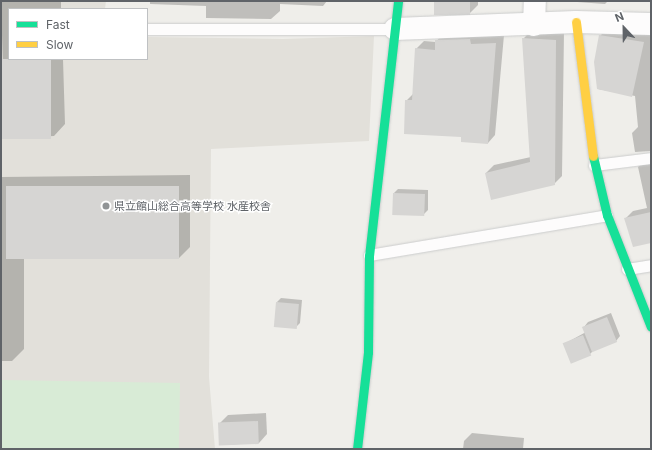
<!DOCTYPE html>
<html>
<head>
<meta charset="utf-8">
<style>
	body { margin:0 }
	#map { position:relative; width:652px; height:450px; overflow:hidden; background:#efeeea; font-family:Inter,"Noto Sans JP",sans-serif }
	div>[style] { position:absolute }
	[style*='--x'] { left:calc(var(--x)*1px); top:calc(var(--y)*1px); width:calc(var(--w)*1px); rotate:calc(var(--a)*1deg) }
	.education>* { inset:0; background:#e2e0da }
	.green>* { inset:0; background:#d8ebd6; transform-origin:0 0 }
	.shadow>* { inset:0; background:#0003 }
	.building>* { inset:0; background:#d6d5d3; transform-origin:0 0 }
	.roads { filter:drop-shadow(0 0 1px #cbcccc) drop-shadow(0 0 1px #cbcccc) }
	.lane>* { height:11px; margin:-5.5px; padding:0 5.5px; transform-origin:5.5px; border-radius:5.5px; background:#fdfcfc }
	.street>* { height:22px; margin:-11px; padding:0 11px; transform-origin:11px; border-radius:11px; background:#fdfcfc }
	.fast>* { height:9px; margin:-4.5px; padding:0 4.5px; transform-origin:4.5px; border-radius:4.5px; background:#16e098 }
	.slow>* { height:9px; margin:-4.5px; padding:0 4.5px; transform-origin:4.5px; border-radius:4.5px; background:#ffcf43 }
	.dots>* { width:11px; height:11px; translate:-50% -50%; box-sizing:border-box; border:2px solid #fff; border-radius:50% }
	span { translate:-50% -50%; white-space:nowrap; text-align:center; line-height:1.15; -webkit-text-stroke:3px #fff; paint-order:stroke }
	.poi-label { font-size:11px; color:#5f6368 }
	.left { translate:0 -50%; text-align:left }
	.frame { position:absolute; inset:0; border:2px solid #5f6368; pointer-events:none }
	.legend { position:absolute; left:8px; top:8px; width:140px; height:52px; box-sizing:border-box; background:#fff; border:1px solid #bfc1c3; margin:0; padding:5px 7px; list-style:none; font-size:12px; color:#5f6368 }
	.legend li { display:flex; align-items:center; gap:8px; height:20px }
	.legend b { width:20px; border:1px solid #bfc1c3 }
	.north { position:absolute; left:604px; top:8px; width:40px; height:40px; -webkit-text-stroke:3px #fff; paint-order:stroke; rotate:338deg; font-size:11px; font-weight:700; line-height:16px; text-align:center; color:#5f6368 }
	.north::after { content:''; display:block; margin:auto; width:14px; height:18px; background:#5f6368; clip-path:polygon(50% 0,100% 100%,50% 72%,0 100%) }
</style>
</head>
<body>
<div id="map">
	<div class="education">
		<i style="clip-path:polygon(1px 1px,106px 1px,105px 9px,9px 9px,9px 59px,147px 59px,147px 37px,283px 39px,374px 36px,369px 141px,211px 149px,209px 377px,215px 449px,1px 449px)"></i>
	</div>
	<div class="green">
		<i style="left:1px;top:380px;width:179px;height:69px;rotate:1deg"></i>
	</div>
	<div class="shadow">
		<i style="clip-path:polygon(1px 1px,61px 1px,61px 9px,9px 9px,9px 59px,63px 59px,65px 124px,54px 136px,5px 138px)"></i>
		<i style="clip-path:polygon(150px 1px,327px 1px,323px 6px,280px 4px,280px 11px,271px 19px,206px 18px,206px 6px,150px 4px)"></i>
		<i style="clip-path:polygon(435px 1px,478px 1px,478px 5px,470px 13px)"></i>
		<i style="clip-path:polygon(563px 1px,608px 1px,605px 4px)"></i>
		<i style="clip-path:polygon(608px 28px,651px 35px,651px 151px,635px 152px,632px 133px,638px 127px,635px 96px,598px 89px,600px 36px)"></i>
		<i style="clip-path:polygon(531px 31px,564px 32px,562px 176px,554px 184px,486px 173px,494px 165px,531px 157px,523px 39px)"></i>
		<i style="clip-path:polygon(443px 33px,504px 35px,495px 135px,488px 143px,462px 136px,406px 101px,413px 94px,416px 49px,424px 41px,436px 42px)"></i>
		<i style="clip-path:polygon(651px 158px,651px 242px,634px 246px,625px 219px,633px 211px,647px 208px,638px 167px,646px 159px)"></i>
		<i style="clip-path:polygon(190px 175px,190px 247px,179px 258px,24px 259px,24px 349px,12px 361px,1px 361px,1px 177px)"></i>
		<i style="clip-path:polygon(398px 189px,428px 190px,428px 210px,424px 214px,394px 193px)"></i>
		<i style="clip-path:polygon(281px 298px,302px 300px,300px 323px,296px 327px,277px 302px)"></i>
		<i style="clip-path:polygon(611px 313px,620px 336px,616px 341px,594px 350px,590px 354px,564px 344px,586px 332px,584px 327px,588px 322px)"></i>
		<i style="clip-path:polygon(266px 413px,267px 434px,259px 443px,220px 445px,219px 424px,228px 415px)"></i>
		<i style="clip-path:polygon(472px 433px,524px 438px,523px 449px,463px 449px,464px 441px)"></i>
	</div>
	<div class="building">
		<i style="left:434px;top:1px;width:36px;height:14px"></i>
		<i style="clip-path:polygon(599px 35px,644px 42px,632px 97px,597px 89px,594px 62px)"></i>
		<i style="clip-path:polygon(522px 38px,556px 40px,555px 185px,491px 200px,485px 173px,530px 162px)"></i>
		<i style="clip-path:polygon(470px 39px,471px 44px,496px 43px,488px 144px,461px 142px,461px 137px,404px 134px,405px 100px,412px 100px,415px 48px,435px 50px,435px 40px)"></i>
		<i style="left:1px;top:59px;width:50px;height:80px"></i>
		<i style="left:179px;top:186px;width:73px;height:173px;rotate:90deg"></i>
		<i style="left:393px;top:193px;width:32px;height:22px;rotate:2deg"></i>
		<i style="clip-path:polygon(651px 212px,651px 243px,633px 247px,624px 218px)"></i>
		<i style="left:276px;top:302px;width:23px;height:25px;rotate:5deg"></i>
		<i style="left:607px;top:317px;width:27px;height:27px;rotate:68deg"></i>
		<i style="left:583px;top:335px;width:22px;height:22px;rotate:68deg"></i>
		<i style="left:258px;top:421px;width:23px;height:40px;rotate:88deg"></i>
	</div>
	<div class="roads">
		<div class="lane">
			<i style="--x:147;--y:29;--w:248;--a:0"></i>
			<i style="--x:594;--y:165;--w:57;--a:-7"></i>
			<i style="--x:369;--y:255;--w:241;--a:-9.5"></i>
			<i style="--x:627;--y:269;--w:24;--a:-9"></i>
		</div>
		<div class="street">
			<i style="--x:534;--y:25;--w:24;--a:-88"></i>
			<i style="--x:395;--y:29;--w:181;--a:-2.2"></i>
			<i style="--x:576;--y:22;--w:75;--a:1.5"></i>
		</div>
		<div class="fast">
			<i style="--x:593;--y:156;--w:61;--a:76.7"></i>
			<i style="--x:607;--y:215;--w:120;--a:68.6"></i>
			<i style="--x:357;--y:449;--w:98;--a:-83.5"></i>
			<i style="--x:368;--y:352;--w:96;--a:-89.4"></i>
			<i style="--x:369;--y:256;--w:257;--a:-83.5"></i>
		</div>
		<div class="slow">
			<i style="--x:576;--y:22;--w:135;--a:82.8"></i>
		</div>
	</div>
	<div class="dots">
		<i style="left:106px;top:206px;background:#919496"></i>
	</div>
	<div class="poi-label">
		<span class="left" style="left:114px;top:206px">県立館山総合高等学校 水産校舎</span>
	</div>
	<div class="frame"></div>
	<ul class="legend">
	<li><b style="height:5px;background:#16e098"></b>Fast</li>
	<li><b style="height:5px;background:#ffcf43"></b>Slow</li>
	</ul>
	<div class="north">N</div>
</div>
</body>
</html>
